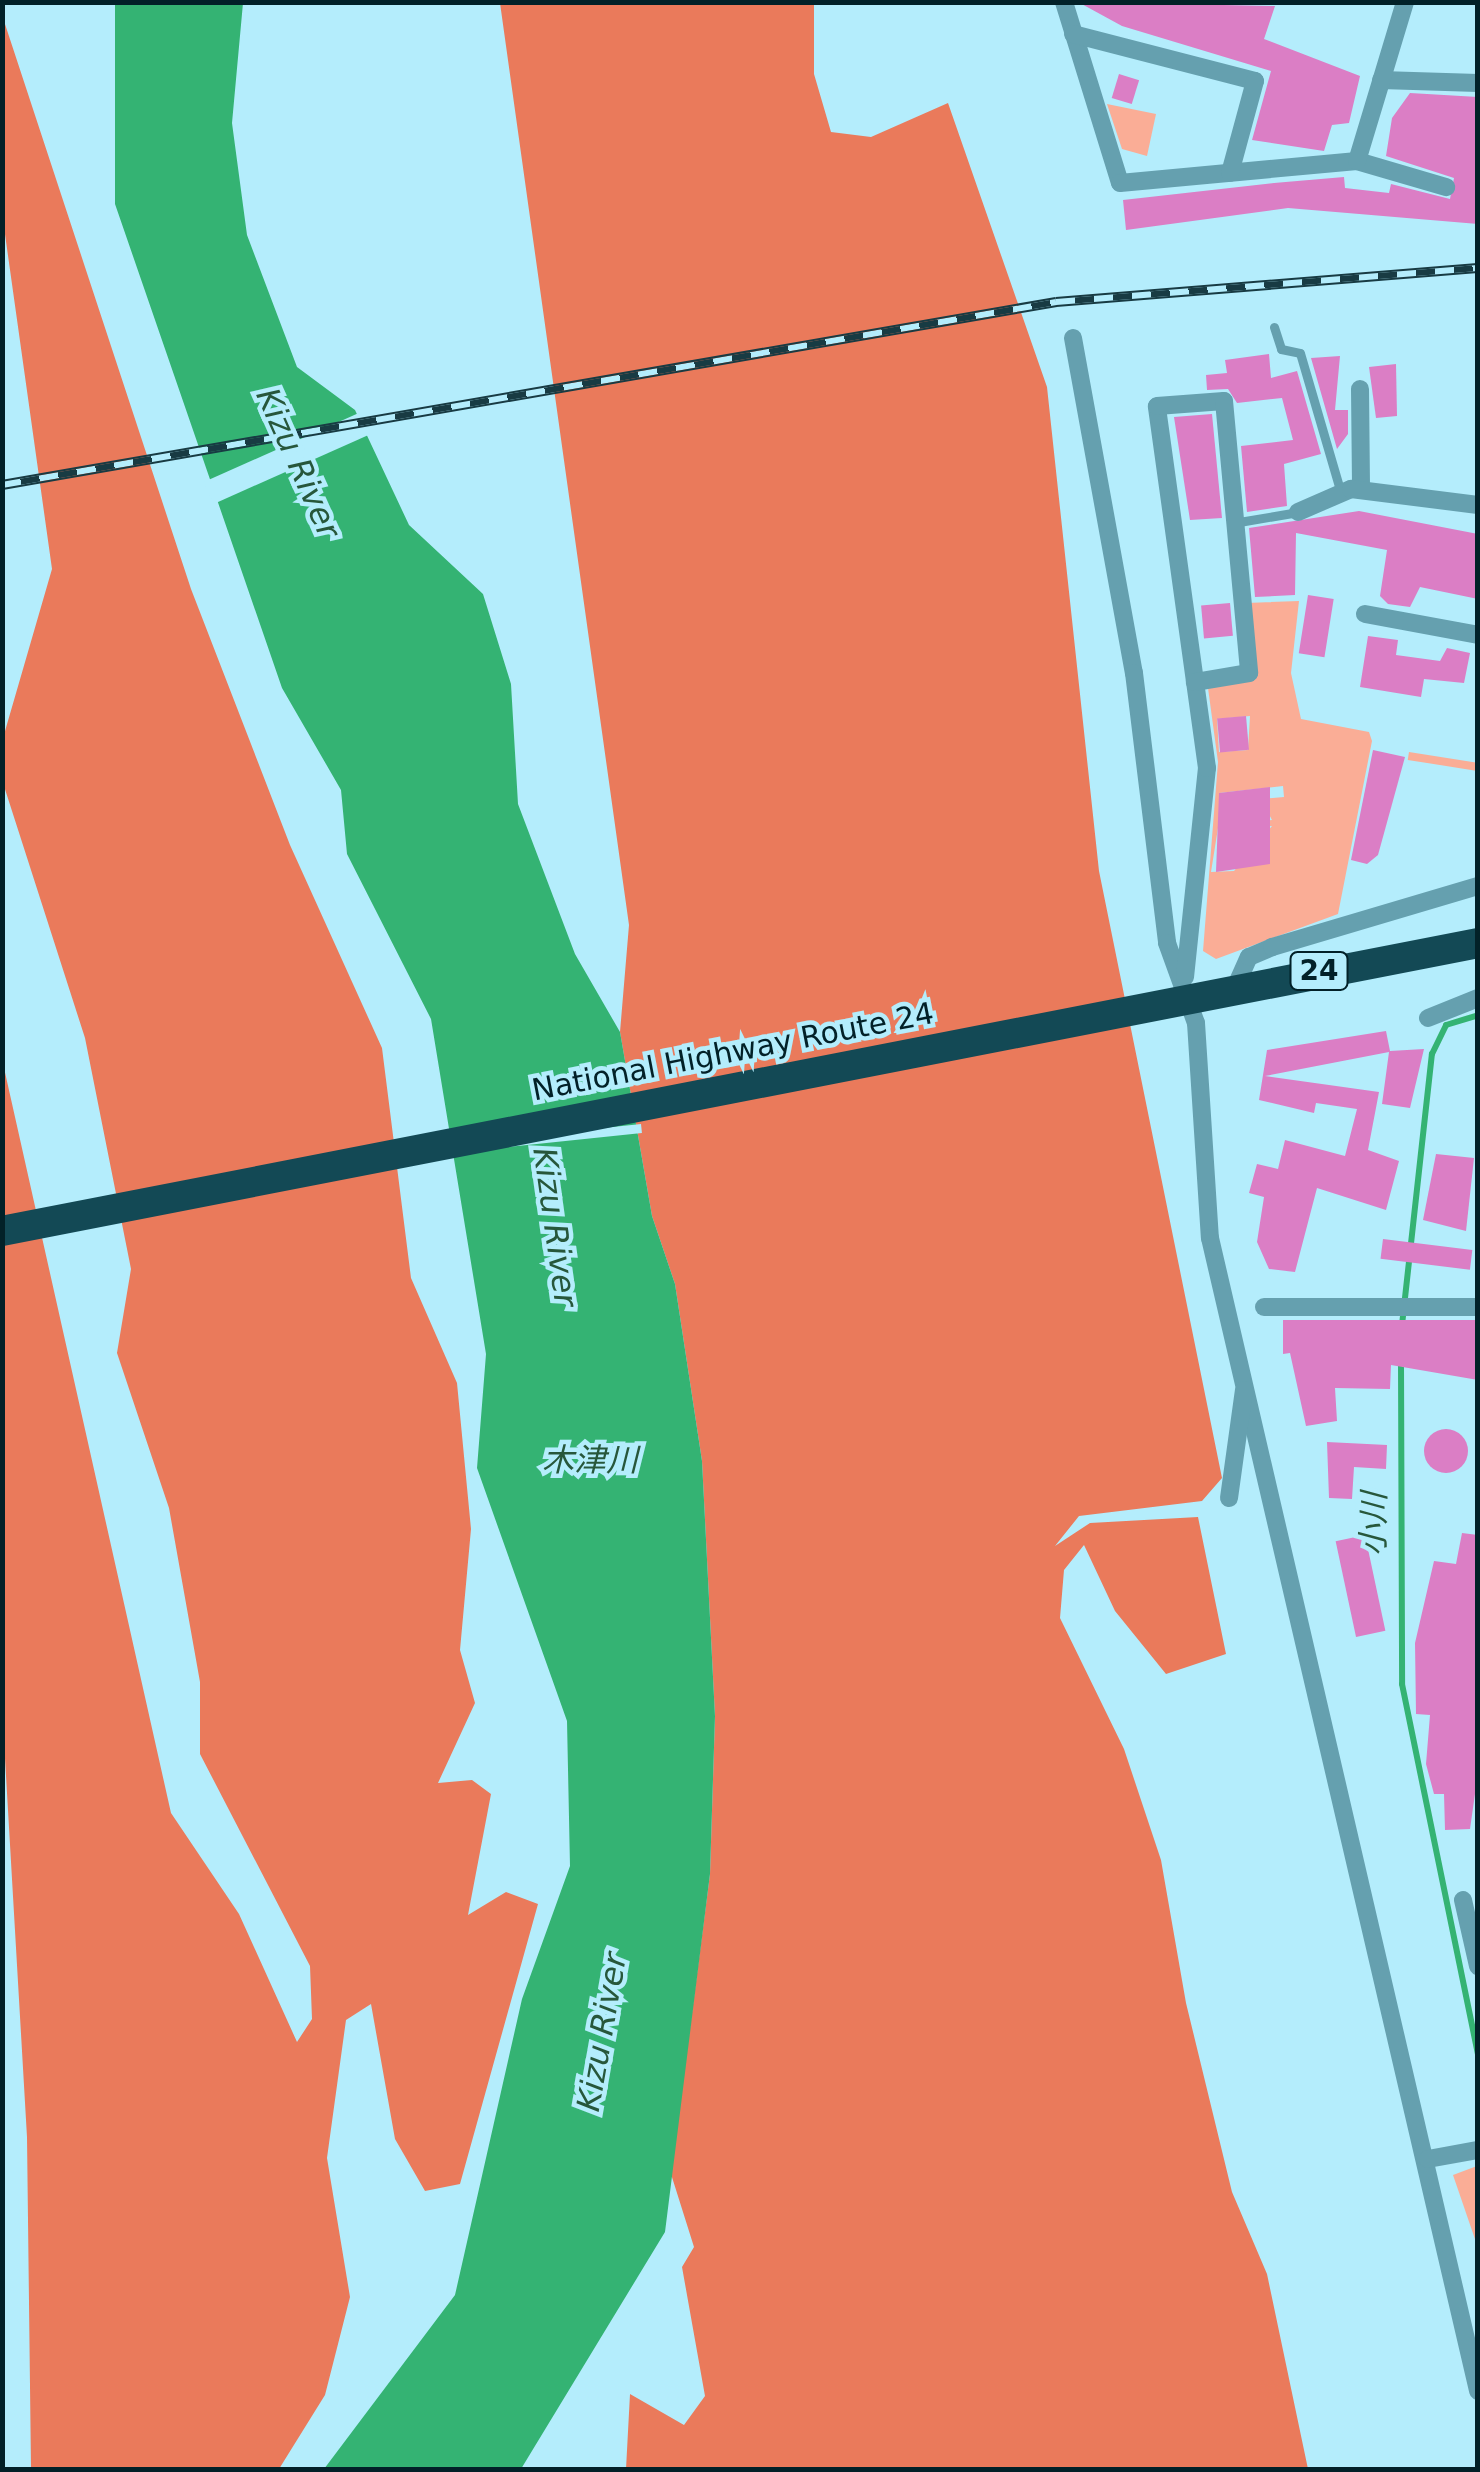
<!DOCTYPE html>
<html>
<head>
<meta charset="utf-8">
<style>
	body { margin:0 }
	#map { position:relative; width:1480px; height:2472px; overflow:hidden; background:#b4edfc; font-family:"DejaVu Sans","Noto Sans JP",sans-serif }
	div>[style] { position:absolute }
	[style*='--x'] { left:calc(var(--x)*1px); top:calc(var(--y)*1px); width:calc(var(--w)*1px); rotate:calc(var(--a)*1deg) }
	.green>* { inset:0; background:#faad96; transform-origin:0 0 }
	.forest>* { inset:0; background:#ea7a5b }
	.water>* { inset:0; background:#34b373 }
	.pier>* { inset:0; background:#b4edfc; transform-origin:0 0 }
	.stream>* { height:6px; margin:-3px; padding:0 3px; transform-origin:3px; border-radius:3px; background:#34b373 }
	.building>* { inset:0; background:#db7ec5; transform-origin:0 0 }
	.round { border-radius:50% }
	.lane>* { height:9px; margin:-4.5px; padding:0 4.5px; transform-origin:4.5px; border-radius:4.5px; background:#65a0af }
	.street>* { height:18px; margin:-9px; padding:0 9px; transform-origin:9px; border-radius:9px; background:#65a0af }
	.highway>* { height:30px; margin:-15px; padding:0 15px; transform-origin:15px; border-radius:15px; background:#134955 }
	.rail>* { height:10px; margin-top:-5px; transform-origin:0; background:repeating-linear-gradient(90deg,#b4edfc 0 19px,#183b43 0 38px); box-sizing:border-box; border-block:2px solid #183b43 }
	span { translate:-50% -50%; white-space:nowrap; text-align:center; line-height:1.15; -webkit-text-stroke:9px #b4edfc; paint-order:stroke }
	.shield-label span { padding:2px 8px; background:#b4edfc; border:2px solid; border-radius:8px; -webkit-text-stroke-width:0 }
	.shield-label { font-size:28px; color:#022128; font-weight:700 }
	.street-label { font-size:30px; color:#022128 }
	.water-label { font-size:32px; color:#27573b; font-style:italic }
	.frame { position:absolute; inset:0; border:5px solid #022128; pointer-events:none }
</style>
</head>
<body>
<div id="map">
	<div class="green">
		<i style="clip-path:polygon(1107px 104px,1156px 114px,1147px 156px,1122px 149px)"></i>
		<i style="clip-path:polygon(evenodd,1299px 601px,1291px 673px,1301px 719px,1369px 732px,1372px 741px,1338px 914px,1216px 959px,1203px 951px,1218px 762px,1208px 688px,1256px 679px,1247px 603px,1299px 601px,1250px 716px,1248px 750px,1219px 752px,1217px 719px,1250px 716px,1299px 601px,1283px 786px,1284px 797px,1261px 799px,1272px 820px,1222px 825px,1219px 793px,1283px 786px,1299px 601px,1272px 826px,1234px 871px,1211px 872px,1218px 828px,1272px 826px)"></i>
		<i style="left:1409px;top:752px;width:69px;height:8px;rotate:9deg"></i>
		<i style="clip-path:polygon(1477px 2166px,1478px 2166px,1477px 2245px,1453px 2175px)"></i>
	</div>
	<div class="forest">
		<i style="clip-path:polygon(500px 3px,814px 3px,814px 74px,831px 132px,871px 137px,948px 103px,1047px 387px,1099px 871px,1222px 1478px,1202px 1501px,1079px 1516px,1055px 1546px,1090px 1523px,1198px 1517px,1226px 1654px,1166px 1674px,1115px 1611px,1084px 1545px,1064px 1570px,1060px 1618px,1124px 1749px,1161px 1860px,1186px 2003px,1232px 2192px,1267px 2274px,1308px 2469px,626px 2469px,630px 2394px,684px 2425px,705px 2396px,682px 2267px,694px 2247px,671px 2174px,710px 1874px,715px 1716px,702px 1461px,675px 1284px,652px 1216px,620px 1032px,629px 925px)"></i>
		<i style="clip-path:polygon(3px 18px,191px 589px,290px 845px,382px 1048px,411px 1278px,457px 1383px,471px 1529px,460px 1650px,475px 1703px,438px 1783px,472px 1780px,491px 1794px,468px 1915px,506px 1892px,538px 1904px,460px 2184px,425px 2191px,395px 2139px,371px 2004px,346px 2020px,327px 2158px,350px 2297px,325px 2395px,279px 2469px,31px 2469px,27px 2137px,2px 1707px,2px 1059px,171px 1813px,239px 1914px,297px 2042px,312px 2019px,310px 1966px,200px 1754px,200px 1682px,169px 1508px,117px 1353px,131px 1269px,85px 1038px,3px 783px,3px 738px,52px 569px,3px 220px)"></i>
	</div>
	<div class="water">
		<i style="clip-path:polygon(115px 3px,243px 3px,232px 123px,247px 235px,297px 367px,355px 410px,409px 525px,483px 594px,511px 684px,518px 804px,575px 954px,620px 1032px,652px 1216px,675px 1284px,702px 1461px,715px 1716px,710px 1874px,665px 2232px,521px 2469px,324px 2469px,455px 2295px,522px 1999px,570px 1866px,567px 1721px,477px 1468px,486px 1354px,431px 1019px,347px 854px,341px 790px,282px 688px,115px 204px)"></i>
	</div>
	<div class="pier">
		<i style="left:361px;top:412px;width:24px;height:172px;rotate:66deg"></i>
		<i style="left:641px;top:1124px;width:9px;height:190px;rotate:84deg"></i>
	</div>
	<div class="stream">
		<i style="--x:1402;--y:1325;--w:273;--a:-83.7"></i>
		<i style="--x:1432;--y:1054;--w:32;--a:-64"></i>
		<i style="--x:1446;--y:1025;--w:34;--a:-17"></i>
		<i style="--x:1401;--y:1363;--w:321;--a:89.8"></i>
		<i style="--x:1402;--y:1684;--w:378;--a:78.4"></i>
	</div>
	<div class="building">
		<i style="clip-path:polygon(1078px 2px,1275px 6px,1264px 39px,1360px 76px,1349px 123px,1332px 125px,1324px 151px,1252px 140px,1271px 71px,1122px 26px)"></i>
		<i style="left:1119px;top:74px;width:21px;height:25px;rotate:17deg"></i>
		<i style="clip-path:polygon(1410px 93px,1478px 97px,1478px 224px,1288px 208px,1126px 230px,1123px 200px,1274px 183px,1344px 177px,1345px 188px,1389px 193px,1391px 184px,1450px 199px,1454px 178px,1386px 156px,1392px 118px)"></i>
		<i style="clip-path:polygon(1269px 354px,1271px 378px,1297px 371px,1321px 454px,1284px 464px,1287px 506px,1247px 512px,1241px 446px,1293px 440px,1282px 398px,1237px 403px,1228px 389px,1207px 390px,1206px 375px,1227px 373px,1225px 360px)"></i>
		<i style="clip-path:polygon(1340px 356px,1335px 410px,1348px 410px,1348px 434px,1337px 449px,1311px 358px)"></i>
		<i style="clip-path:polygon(1396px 364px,1397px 416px,1376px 418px,1369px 367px)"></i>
		<i style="clip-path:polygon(1212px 414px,1222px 518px,1190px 520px,1174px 417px)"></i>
		<i style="clip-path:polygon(1359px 511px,1478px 534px,1478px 599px,1420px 587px,1410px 607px,1388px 604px,1380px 596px,1387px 550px,1296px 533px,1295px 595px,1255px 597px,1249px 528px)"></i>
		<i style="left:1308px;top:595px;width:26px;height:59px;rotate:9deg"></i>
		<i style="left:1230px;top:603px;width:33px;height:29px;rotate:85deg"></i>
		<i style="clip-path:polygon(1368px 636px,1398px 640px,1396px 655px,1440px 661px,1447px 648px,1470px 653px,1464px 683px,1424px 679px,1421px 697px,1360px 687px)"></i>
		<i style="left:1246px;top:716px;width:34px;height:29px;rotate:85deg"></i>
		<i style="clip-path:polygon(1373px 750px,1405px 757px,1378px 855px,1367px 864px,1351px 860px)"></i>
		<i style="clip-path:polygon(1270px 787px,1270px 864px,1216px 872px,1219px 793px)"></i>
		<i style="clip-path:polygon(1386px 1031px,1390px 1051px,1424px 1049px,1410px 1108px,1382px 1104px,1389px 1052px,1265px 1076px,1379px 1092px,1368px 1150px,1399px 1161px,1386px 1210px,1317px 1188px,1295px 1272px,1269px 1269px,1257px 1242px,1264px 1197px,1249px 1193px,1257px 1164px,1278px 1169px,1285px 1140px,1345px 1156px,1357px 1109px,1316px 1103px,1314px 1113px,1259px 1100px,1267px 1050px)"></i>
		<i style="clip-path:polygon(1436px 1154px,1474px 1158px,1466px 1231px,1423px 1220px)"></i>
		<i style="left:1383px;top:1239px;width:90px;height:20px;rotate:7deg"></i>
		<i style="clip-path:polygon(1283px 1320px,1478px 1320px,1478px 1380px,1391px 1365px,1390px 1389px,1335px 1388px,1337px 1421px,1306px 1426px,1290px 1353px,1283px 1354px)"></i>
		<i class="round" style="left:1424px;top:1429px;width:44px;height:44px"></i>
		<i style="clip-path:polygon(1327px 1442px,1387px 1445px,1386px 1469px,1354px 1467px,1352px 1499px,1329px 1498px)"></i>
		<i style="clip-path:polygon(1462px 1533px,1478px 1535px,1478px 1773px,1470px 1829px,1445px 1830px,1444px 1794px,1434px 1794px,1426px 1764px,1430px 1715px,1416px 1714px,1415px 1643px,1434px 1561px,1456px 1564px)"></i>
		<i style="left:1365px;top:1535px;width:98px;height:30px;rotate:78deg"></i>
	</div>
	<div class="lane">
		<i style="--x:1274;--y:327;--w:23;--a:72"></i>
		<i style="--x:1281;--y:349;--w:19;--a:12"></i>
		<i style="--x:1300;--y:353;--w:143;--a:73.7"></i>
		<i style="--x:1239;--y:522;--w:60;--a:-9.6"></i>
	</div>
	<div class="street">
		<i style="--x:1064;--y:2;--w:189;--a:72.8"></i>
		<i style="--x:1120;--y:183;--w:238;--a:-5.3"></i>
		<i style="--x:1357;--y:161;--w:93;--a:16.3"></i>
		<i style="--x:1073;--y:34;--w:188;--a:14.5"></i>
		<i style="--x:1255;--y:81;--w:95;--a:105.2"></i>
		<i style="--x:1381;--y:80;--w:97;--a:1.8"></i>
		<i style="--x:1357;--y:161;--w:166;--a:-73.2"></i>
		<i style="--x:1073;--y:338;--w:341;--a:79.7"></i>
		<i style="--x:1134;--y:673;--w:272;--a:83"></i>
		<i style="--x:1167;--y:943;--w:85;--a:70.1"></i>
		<i style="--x:1196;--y:1023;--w:215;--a:86.3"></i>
		<i style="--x:1210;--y:1238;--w:1184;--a:76.91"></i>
		<i style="--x:1360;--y:389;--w:101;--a:89.4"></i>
		<i style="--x:1298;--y:512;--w:58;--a:-23.5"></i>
		<i style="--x:1351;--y:489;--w:128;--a:7.2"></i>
		<i style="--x:1365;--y:614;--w:115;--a:10.5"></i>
		<i style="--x:1185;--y:977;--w:210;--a:-84"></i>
		<i style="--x:1207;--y:768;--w:365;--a:-97.9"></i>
		<i style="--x:1157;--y:406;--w:67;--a:-4.3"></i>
		<i style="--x:1224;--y:401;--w:273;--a:84.7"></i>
		<i style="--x:1249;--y:673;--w:55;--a:170.5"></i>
		<i style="--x:1235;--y:988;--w:34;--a:-66"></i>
		<i style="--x:1249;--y:957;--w:25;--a:-23"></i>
		<i style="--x:1272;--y:947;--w:215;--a:-16.5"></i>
		<i style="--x:1428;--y:1018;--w:54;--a:-21.8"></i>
		<i style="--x:1264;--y:1307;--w:214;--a:0"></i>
		<i style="--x:1229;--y:1498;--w:109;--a:-82.1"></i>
		<i style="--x:1463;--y:1900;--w:68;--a:77.2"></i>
		<i style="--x:1428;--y:2159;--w:51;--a:-10.2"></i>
	</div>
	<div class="highway">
		<i style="--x:2;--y:1231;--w:1504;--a:-11.04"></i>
	</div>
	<div class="rail">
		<i style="--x:2;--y:485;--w:1070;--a:-9.85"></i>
		<i style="--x:1056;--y:302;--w:423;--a:-4.6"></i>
	</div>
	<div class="shield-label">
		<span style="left:1319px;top:971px">24</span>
	</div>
	<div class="street-label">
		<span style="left:733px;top:1052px;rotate:-11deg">National Highway Route 24</span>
	</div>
	<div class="water-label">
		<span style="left:298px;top:463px;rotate:66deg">Kizu River</span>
		<span style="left:555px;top:1227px;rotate:82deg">Kizu River</span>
		<span style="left:590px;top:1460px">木津川</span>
		<span style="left:1374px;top:1524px;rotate:-89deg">小川</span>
		<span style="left:602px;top:2032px;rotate:-80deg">Kizu River</span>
	</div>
	<div class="frame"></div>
</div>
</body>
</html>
